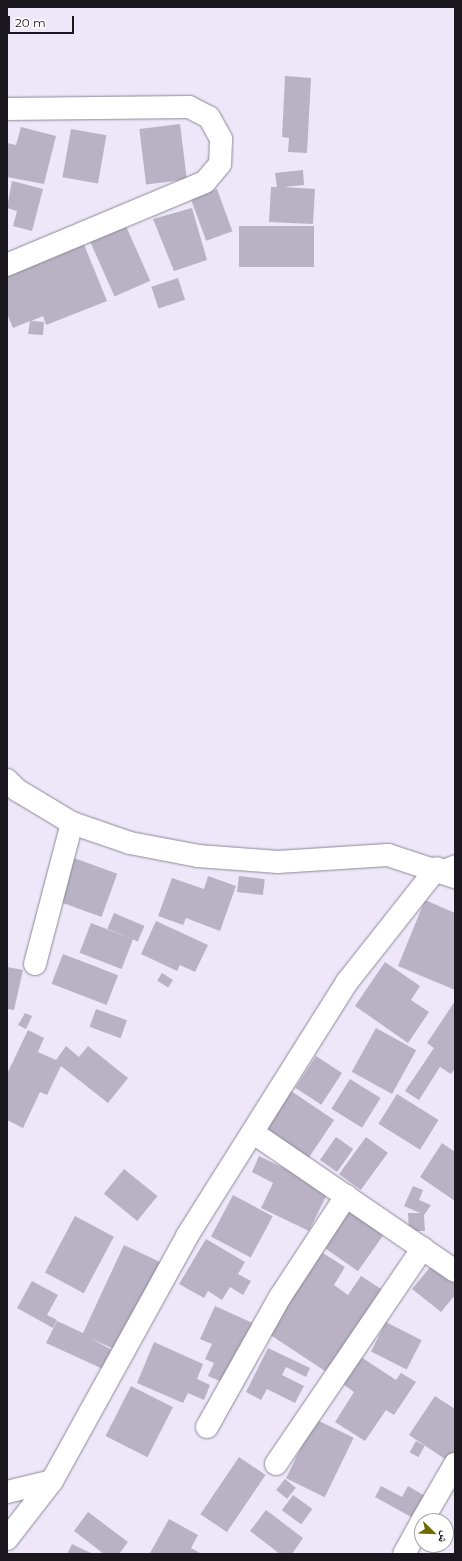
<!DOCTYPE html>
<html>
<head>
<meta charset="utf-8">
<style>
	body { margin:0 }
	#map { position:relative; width:462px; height:1561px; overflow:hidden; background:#ede7f9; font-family:Montserrat,"Noto Naskh Arabic",sans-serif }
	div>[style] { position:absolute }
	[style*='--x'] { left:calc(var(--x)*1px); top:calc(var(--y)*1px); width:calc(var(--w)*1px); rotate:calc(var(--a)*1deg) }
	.building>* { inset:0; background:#b8b2c4; transform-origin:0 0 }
	.roads { filter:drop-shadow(0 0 1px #8d8798) drop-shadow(0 0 1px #8d8798) }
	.lane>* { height:13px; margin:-6.5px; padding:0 6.5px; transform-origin:6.5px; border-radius:6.5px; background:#fff }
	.street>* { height:22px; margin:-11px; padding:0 11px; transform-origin:11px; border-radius:11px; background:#fff }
	.primary>* { height:22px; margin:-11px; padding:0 11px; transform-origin:11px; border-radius:11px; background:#fff }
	span { translate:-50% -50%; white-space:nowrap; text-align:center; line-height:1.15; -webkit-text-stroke:3px #fff; paint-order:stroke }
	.frame { position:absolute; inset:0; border:8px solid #1a171e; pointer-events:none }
	.north { position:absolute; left:414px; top:1513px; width:40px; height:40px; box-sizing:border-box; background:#fff; border:1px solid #a3a2a5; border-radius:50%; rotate:113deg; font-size:11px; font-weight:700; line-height:16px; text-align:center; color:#1a171e }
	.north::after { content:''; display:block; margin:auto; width:14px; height:18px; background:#706a03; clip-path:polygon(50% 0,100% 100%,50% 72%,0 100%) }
	.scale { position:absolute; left:8px; top:16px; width:66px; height:18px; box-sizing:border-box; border:2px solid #1a171e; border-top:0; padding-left:5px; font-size:12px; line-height:14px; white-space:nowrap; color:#1a171e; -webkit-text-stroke:3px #fff; paint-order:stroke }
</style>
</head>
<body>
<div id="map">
	<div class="building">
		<i style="clip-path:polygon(285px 76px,311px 78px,307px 153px,288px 152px,289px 138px,282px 137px)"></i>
		<i style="left:180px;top:124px;width:56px;height:41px;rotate:83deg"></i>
		<i style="clip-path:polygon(21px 127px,56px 136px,44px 184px,7px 177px,7px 143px,16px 145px)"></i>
		<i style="left:71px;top:129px;width:36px;height:49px;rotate:10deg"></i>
		<i style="clip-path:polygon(303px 170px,304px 185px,284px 187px,315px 189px,313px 224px,269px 222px,271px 187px,277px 187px,275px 173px)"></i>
		<i style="clip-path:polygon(12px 181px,43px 189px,32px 231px,13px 226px,17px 211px,7px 208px)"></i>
		<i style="left:217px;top:189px;width:45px;height:28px;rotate:70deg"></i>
		<i style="clip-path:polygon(192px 208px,207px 260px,174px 271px,153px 219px)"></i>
		<i style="left:125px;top:224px;width:62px;height:39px;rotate:66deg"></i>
		<i style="left:314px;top:226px;width:41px;height:75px;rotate:90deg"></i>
		<i style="clip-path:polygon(83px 242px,107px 301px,46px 325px,43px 316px,31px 321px,44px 322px,43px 335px,28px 334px,30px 321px,13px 328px,7px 314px,7px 270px)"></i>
		<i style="left:178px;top:278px;width:23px;height:28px;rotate:72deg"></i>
		<i style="left:74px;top:858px;width:46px;height:46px;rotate:20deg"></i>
		<i style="clip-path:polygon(208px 876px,236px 886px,220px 931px,186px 918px,183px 925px,158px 916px,172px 878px,204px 889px)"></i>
		<i style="left:239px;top:876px;width:26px;height:16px;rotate:7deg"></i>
		<i style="clip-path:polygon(425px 900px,455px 913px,455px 990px,398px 966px)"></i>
		<i style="left:114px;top:913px;width:33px;height:17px;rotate:23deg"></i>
		<i style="clip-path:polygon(156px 921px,208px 945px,195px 972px,180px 965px,177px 971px,141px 954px)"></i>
		<i style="left:91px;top:923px;width:45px;height:32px;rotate:21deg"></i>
		<i style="left:63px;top:954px;width:59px;height:32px;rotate:21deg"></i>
		<i style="clip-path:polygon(385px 962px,420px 986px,411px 1000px,429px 1012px,408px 1043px,355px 1006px)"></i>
		<i style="clip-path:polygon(7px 967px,23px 970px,14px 1010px,7px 1009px)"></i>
		<i style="left:162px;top:973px;width:13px;height:9px;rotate:32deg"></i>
		<i style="clip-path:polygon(455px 1001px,455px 1068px,451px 1074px,440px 1067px,419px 1100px,405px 1091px,434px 1048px,427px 1043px)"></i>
		<i style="left:96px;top:1009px;width:33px;height:19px;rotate:20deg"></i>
		<i style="clip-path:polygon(25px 1013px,32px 1016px,26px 1029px,18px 1025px)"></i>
		<i style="left:376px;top:1028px;width:46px;height:50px;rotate:29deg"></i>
		<i style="clip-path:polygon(28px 1030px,44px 1038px,38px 1052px,56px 1060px,66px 1046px,79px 1057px,88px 1046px,128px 1078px,108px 1103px,61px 1066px,47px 1095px,40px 1092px,23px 1128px,7px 1120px,7px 1074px)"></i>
		<i style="left:316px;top:1056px;width:31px;height:38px;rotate:33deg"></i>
		<i style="left:350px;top:1079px;width:36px;height:35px;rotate:32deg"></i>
		<i style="left:291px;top:1091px;width:52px;height:46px;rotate:34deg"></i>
		<i style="left:397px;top:1094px;width:49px;height:35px;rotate:32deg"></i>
		<i style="left:336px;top:1137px;width:21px;height:28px;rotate:35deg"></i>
		<i style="left:366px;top:1137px;width:27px;height:46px;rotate:36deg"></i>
		<i style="clip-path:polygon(442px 1143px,455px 1152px,455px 1201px,420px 1177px)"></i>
		<i style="clip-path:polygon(259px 1156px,329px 1190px,309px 1231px,261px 1208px,273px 1183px,252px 1172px)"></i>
		<i style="left:124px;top:1169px;width:43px;height:32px;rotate:39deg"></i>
		<i style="clip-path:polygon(413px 1186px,423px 1190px,419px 1200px,431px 1205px,424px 1215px,425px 1231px,409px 1231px,408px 1213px,420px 1213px,404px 1206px)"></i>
		<i style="left:233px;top:1195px;width:45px;height:47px;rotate:28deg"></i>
		<i style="left:347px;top:1205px;width:47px;height:48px;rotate:35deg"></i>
		<i style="left:75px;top:1216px;width:44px;height:64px;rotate:28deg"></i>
		<i style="clip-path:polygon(206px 1239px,245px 1262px,238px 1274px,251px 1281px,243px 1295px,230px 1287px,222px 1300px,208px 1291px,204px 1298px,179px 1284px)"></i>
		<i style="clip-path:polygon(124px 1245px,160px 1262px,118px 1351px,90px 1338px,112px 1350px,103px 1369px,46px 1343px,57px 1321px,83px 1333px)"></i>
		<i style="clip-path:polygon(318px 1250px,345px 1267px,334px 1285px,348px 1295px,361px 1276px,386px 1292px,331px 1375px,269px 1334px)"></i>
		<i style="clip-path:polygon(436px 1260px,455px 1275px,455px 1295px,441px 1312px,412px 1289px)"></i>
		<i style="clip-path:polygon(32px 1281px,58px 1295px,47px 1315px,57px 1320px,53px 1328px,17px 1308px)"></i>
		<i style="clip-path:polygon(215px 1306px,257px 1325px,229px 1385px,208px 1376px,214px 1363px,205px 1359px,212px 1344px,200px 1339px)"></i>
		<i style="left:386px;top:1322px;width:40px;height:33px;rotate:27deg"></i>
		<i style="clip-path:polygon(154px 1342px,203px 1364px,197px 1379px,210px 1385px,204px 1400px,188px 1393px,183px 1403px,137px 1383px)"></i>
		<i style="clip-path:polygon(268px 1348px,310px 1368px,306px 1377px,286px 1367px,282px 1375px,304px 1386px,295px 1403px,267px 1389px,261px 1400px,246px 1392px)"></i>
		<i style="clip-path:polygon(361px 1357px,396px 1380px,401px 1373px,416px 1382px,394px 1415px,386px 1410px,365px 1441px,335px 1422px,354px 1392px,343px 1384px)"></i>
		<i style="left:131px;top:1386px;width:47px;height:56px;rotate:27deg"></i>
		<i style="clip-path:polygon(435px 1396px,455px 1409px,455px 1450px,448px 1461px,409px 1435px)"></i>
		<i style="left:315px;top:1419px;width:43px;height:66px;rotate:26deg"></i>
		<i style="left:416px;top:1441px;width:10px;height:13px;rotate:29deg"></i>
		<i style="left:239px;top:1457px;width:32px;height:69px;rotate:34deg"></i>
		<i style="left:285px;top:1479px;width:14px;height:14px;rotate:39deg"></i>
		<i style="clip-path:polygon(381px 1486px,402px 1497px,408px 1486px,425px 1496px,413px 1518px,375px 1497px)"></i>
		<i style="left:293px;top:1495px;width:24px;height:19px;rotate:36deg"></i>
		<i style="clip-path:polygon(266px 1510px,303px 1538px,292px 1554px,280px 1554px,250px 1531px)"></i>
		<i style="clip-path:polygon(88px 1512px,128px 1542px,119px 1554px,104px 1554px,74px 1531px)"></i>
		<i style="clip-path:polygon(169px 1519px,198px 1535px,191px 1548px,202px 1554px,150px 1553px)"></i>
		<i style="clip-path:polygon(72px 1544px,93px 1554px,67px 1554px)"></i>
	</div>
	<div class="roads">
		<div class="lane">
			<i style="--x:437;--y:868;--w:19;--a:-21"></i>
		</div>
		<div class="street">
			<i style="--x:7;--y:109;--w:182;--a:-0.6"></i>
			<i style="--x:189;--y:107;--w:22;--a:27"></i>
			<i style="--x:209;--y:117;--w:25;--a:61"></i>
			<i style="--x:221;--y:139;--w:25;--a:92"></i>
			<i style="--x:220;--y:164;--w:23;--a:130"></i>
			<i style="--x:205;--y:182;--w:215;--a:157.3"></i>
			<i style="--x:35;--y:964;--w:146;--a:-75.3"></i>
			<i style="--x:255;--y:1134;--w:242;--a:34.4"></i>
			<i style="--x:207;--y:1427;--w:149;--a:-60.7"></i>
			<i style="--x:280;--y:1297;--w:121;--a:-56.8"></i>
			<i style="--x:276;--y:1464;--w:261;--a:-55.8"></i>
			<i style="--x:7;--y:1492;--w:46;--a:-13.7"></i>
			<i style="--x:422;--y:1521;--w:66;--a:-59.9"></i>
			<i style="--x:7;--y:1539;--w:73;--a:-52.2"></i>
			<i style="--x:52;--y:1481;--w:280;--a:-61.1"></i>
			<i style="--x:187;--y:1236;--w:300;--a:-57.8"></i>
			<i style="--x:347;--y:982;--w:145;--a:-51.7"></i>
			<i style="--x:404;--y:1554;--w:37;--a:-61"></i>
		</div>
		<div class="primary">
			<i style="--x:7;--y:780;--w:14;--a:45"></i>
			<i style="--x:17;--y:790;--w:64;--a:31"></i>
			<i style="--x:72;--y:823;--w:61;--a:19"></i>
			<i style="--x:130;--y:843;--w:69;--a:10.8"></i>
			<i style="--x:198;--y:856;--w:80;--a:4.3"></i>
			<i style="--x:278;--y:862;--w:110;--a:-3.6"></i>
			<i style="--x:388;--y:855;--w:71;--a:18.2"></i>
		</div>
	</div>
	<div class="frame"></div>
	<div class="north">ش</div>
	<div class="scale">20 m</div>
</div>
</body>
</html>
